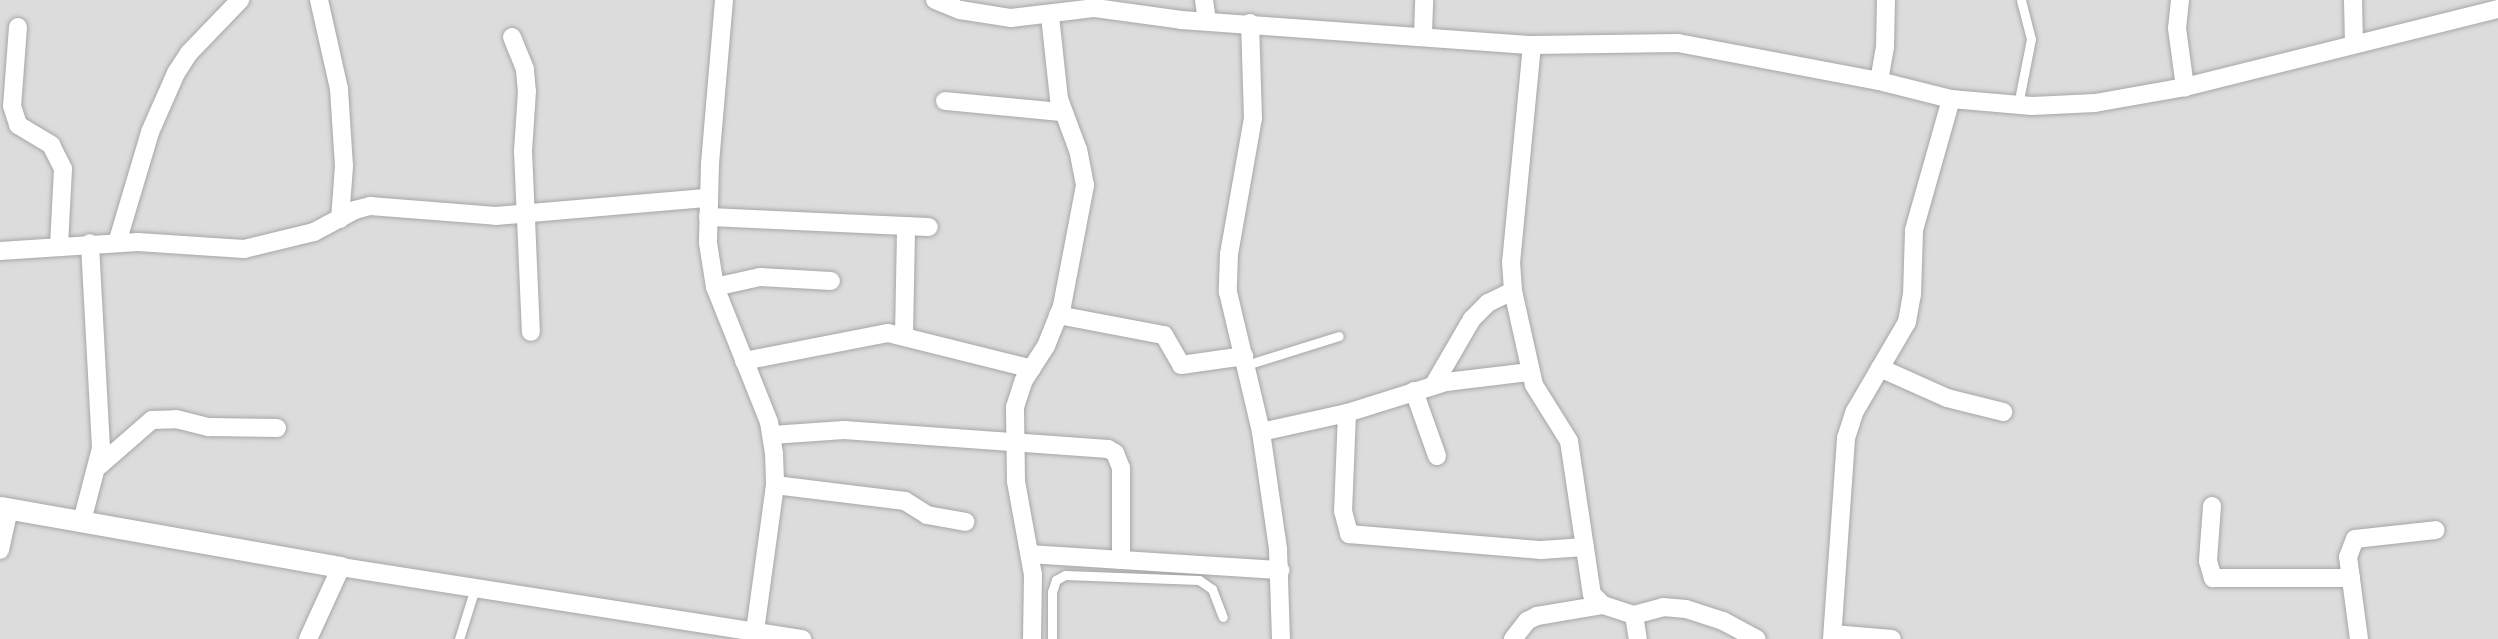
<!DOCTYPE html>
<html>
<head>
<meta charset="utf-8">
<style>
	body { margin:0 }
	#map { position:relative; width:2498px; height:639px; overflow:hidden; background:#efece5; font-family:"Nunito Sans",sans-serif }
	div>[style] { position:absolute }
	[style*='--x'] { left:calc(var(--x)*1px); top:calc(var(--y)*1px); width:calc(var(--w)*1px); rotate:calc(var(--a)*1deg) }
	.residential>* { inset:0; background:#dddcdc; transform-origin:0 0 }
	.roads { filter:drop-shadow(0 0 2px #a6a6a6) drop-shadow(0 0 2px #a6a6a6) }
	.service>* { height:9px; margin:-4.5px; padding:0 4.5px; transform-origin:4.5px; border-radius:4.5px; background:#fff }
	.minor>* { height:18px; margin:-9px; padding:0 9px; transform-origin:9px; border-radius:9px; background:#fff }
	.tertiary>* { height:21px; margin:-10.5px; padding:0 10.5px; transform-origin:10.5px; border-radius:10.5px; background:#fff }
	span { translate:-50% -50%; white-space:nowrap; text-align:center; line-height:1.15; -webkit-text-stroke:6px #fff; paint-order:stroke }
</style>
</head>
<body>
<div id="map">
	<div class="residential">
		<i style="left:0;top:0;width:2498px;height:639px"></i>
	</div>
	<div class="roads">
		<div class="service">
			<i style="--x:2018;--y:105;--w:67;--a:-78.9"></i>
			<i style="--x:2031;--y:39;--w:40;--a:-104.4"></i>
			<i style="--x:1246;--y:365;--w:97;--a:-17.3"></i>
			<i style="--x:459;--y:639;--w:53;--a:-72.6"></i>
			<i style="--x:1052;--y:639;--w:47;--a:-90"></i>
			<i style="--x:1052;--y:592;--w:13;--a:-72"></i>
			<i style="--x:1056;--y:580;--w:10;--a:-29"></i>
			<i style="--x:1065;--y:575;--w:134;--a:2.1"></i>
			<i style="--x:1199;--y:580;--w:16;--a:35"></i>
			<i style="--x:1212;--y:589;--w:30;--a:69"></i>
		</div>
		<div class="minor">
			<i style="--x:319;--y:0;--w:91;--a:77.3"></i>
			<i style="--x:339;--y:89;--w:77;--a:86.3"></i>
			<i style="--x:344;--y:166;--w:53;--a:94.3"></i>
			<i style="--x:724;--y:0;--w:165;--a:94.9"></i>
			<i style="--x:710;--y:164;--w:79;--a:91.5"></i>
			<i style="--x:708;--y:243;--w:45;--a:81"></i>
			<i style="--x:715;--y:287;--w:145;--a:68.2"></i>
			<i style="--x:769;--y:422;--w:31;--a:81"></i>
			<i style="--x:774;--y:453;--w:32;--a:88"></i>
			<i style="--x:775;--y:485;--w:155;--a:97.8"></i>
			<i style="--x:935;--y:0;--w:27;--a:22"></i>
			<i style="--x:960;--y:10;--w:52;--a:8.9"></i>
			<i style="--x:1011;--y:18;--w:85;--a:-6.8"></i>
			<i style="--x:1095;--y:8;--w:87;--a:7.9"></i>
			<i style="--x:1181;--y:20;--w:352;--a:4.1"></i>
			<i style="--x:1532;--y:45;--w:146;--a:-0.8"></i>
			<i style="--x:1678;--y:43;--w:205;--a:10.7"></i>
			<i style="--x:1879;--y:81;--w:74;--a:14"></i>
			<i style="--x:1951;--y:99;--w:81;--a:4.9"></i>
			<i style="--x:2032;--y:106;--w:63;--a:-2.7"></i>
			<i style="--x:2095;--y:103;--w:91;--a:-10.1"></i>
			<i style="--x:2185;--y:87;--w:323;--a:-14"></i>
			<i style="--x:1204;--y:0;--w:21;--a:82"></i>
			<i style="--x:2180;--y:0;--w:28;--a:96"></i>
			<i style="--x:2177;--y:28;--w:60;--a:82.3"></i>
			<i style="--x:2353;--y:0;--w:44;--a:88.7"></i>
			<i style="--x:1250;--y:23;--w:95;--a:88.2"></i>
			<i style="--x:1253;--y:118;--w:138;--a:100"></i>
			<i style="--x:1229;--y:254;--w:38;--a:92"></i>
			<i style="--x:1228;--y:292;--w:144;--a:76.7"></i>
			<i style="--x:1261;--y:432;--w:118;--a:81.7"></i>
			<i style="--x:1278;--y:549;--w:90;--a:88.1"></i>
			<i style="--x:18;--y:27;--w:79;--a:94.3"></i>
			<i style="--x:12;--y:106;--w:20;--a:72"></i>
			<i style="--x:18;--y:125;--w:39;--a:31"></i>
			<i style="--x:51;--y:145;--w:27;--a:63"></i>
			<i style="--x:63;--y:169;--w:77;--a:93"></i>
			<i style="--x:1423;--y:34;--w:34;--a:-88"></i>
			<i style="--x:512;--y:37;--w:35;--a:68"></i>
			<i style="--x:525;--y:70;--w:21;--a:85"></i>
			<i style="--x:527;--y:91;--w:60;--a:93.8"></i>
			<i style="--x:523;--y:151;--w:181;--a:87.5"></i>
			<i style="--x:1532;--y:45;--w:218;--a:95.5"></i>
			<i style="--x:1511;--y:262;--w:29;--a:86"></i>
			<i style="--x:1513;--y:291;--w:96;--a:77.4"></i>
			<i style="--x:1534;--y:385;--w:66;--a:58"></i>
			<i style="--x:1569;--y:441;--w:155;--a:81.5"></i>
			<i style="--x:1592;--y:594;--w:16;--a:45"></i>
			<i style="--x:1603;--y:605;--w:33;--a:18"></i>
			<i style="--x:1634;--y:615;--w:24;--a:81"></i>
			<i style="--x:1879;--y:81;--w:35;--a:-80"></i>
			<i style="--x:1885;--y:47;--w:47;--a:-88.8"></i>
			<i style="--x:945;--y:101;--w:118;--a:5.4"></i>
			<i style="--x:708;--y:217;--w:221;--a:2.6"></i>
			<i style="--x:117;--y:243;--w:116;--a:-73.4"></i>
			<i style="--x:150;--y:132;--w:64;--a:-66.2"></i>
			<i style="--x:176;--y:73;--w:24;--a:-57"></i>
			<i style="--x:189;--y:53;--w:74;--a:-46.1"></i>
			<i style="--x:0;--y:251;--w:138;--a:-3.7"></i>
			<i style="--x:138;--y:242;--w:106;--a:3.8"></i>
			<i style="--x:244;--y:249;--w:72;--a:-13.7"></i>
			<i style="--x:314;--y:232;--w:47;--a:-28.2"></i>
			<i style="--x:355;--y:210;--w:16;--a:-15"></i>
			<i style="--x:370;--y:206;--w:126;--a:4.5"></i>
			<i style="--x:496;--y:216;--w:213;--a:-4.9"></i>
			<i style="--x:715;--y:287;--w:46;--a:-12.5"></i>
			<i style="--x:760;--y:277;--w:71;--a:3.2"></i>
			<i style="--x:1058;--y:315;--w:108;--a:10.7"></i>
			<i style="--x:1164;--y:335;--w:34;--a:60"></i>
			<i style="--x:1181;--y:365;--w:64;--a:-8.1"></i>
			<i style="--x:904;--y:335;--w:109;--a:-88.9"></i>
			<i style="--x:744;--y:361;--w:147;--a:-11"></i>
			<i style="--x:888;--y:333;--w:148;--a:14"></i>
			<i style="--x:1880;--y:368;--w:73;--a:24.1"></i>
			<i style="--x:1947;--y:398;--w:58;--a:14"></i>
			<i style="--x:1433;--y:386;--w:78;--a:-59.8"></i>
			<i style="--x:1472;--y:319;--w:23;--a:-45"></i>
			<i style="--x:1488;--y:303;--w:28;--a:-26"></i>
			<i style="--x:1414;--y:391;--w:69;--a:70.5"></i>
			<i style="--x:1347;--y:413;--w:98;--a:92.3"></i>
			<i style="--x:1343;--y:511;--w:24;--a:75"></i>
			<i style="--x:1349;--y:534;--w:193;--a:4.8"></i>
			<i style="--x:1541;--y:550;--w:44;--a:-3.9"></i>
			<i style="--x:1261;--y:432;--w:88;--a:-12.5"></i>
			<i style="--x:1347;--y:413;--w:104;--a:-17.4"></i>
			<i style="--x:1446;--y:382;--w:85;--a:-6.8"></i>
			<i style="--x:772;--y:435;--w:72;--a:-4"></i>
			<i style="--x:844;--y:430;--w:265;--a:4.1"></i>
			<i style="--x:1108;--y:449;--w:8;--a:30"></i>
			<i style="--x:1115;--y:453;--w:16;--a:68"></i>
			<i style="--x:1121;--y:468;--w:92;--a:90"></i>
			<i style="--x:99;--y:466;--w:70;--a:-41"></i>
			<i style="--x:152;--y:420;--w:24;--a:-2"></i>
			<i style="--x:176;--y:419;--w:34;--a:14"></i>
			<i style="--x:209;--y:427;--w:68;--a:0.8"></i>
			<i style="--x:775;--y:485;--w:131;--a:7"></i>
			<i style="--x:905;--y:501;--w:26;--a:32"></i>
			<i style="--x:927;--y:515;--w:39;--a:10"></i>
			<i style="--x:2212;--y:506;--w:55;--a:94.2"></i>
			<i style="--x:2208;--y:561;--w:18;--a:74"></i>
			<i style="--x:2213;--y:578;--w:138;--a:0"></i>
			<i style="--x:82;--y:521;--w:75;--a:-75.4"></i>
			<i style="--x:101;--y:448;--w:205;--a:-93.1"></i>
			<i style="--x:0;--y:550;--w:42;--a:-77.6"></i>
			<i style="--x:1030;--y:554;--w:251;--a:3.7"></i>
			<i style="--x:1634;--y:615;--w:30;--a:-15"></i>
			<i style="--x:1663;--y:607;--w:23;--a:5"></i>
			<i style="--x:1686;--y:609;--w:39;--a:18"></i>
			<i style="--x:1723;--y:621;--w:38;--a:28"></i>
			<i style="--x:1833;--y:634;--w:59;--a:4.8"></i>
			<i style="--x:308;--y:639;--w:79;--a:-65.4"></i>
			<i style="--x:341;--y:567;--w:467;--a:8.9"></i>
			<i style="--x:1032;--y:639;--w:64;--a:-89.1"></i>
			<i style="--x:1033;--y:575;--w:96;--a:-100.3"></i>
			<i style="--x:1016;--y:481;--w:74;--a:-90.8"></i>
			<i style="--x:1015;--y:407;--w:28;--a:-72"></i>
			<i style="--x:1024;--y:380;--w:40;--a:-57.1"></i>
			<i style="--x:1046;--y:346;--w:43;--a:-68.2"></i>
			<i style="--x:1062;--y:306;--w:123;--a:-79.2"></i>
			<i style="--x:1085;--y:185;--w:36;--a:-101"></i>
			<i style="--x:1078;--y:150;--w:54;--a:-110.4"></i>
			<i style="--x:1059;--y:99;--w:83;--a:-96.2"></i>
			<i style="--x:1513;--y:639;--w:23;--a:-52"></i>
			<i style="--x:1527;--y:621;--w:11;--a:-27"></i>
			<i style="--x:1537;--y:616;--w:67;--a:-9.5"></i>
			<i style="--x:1832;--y:639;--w:201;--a:-86"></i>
			<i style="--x:1846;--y:438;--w:28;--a:-72"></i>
			<i style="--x:1855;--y:411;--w:103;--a:-59.7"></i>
			<i style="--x:1907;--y:322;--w:27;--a:-80"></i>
			<i style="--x:1912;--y:295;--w:65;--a:-88.2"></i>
			<i style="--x:1914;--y:230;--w:136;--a:-74.2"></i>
			<i style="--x:2359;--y:639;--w:83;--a:-97.6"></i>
			<i style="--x:2348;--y:557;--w:19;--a:-69"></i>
			<i style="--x:2355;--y:539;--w:81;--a:-6.3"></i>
		</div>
		<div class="tertiary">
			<i style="--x:0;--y:507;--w:346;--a:10"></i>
		</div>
	</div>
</div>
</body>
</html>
